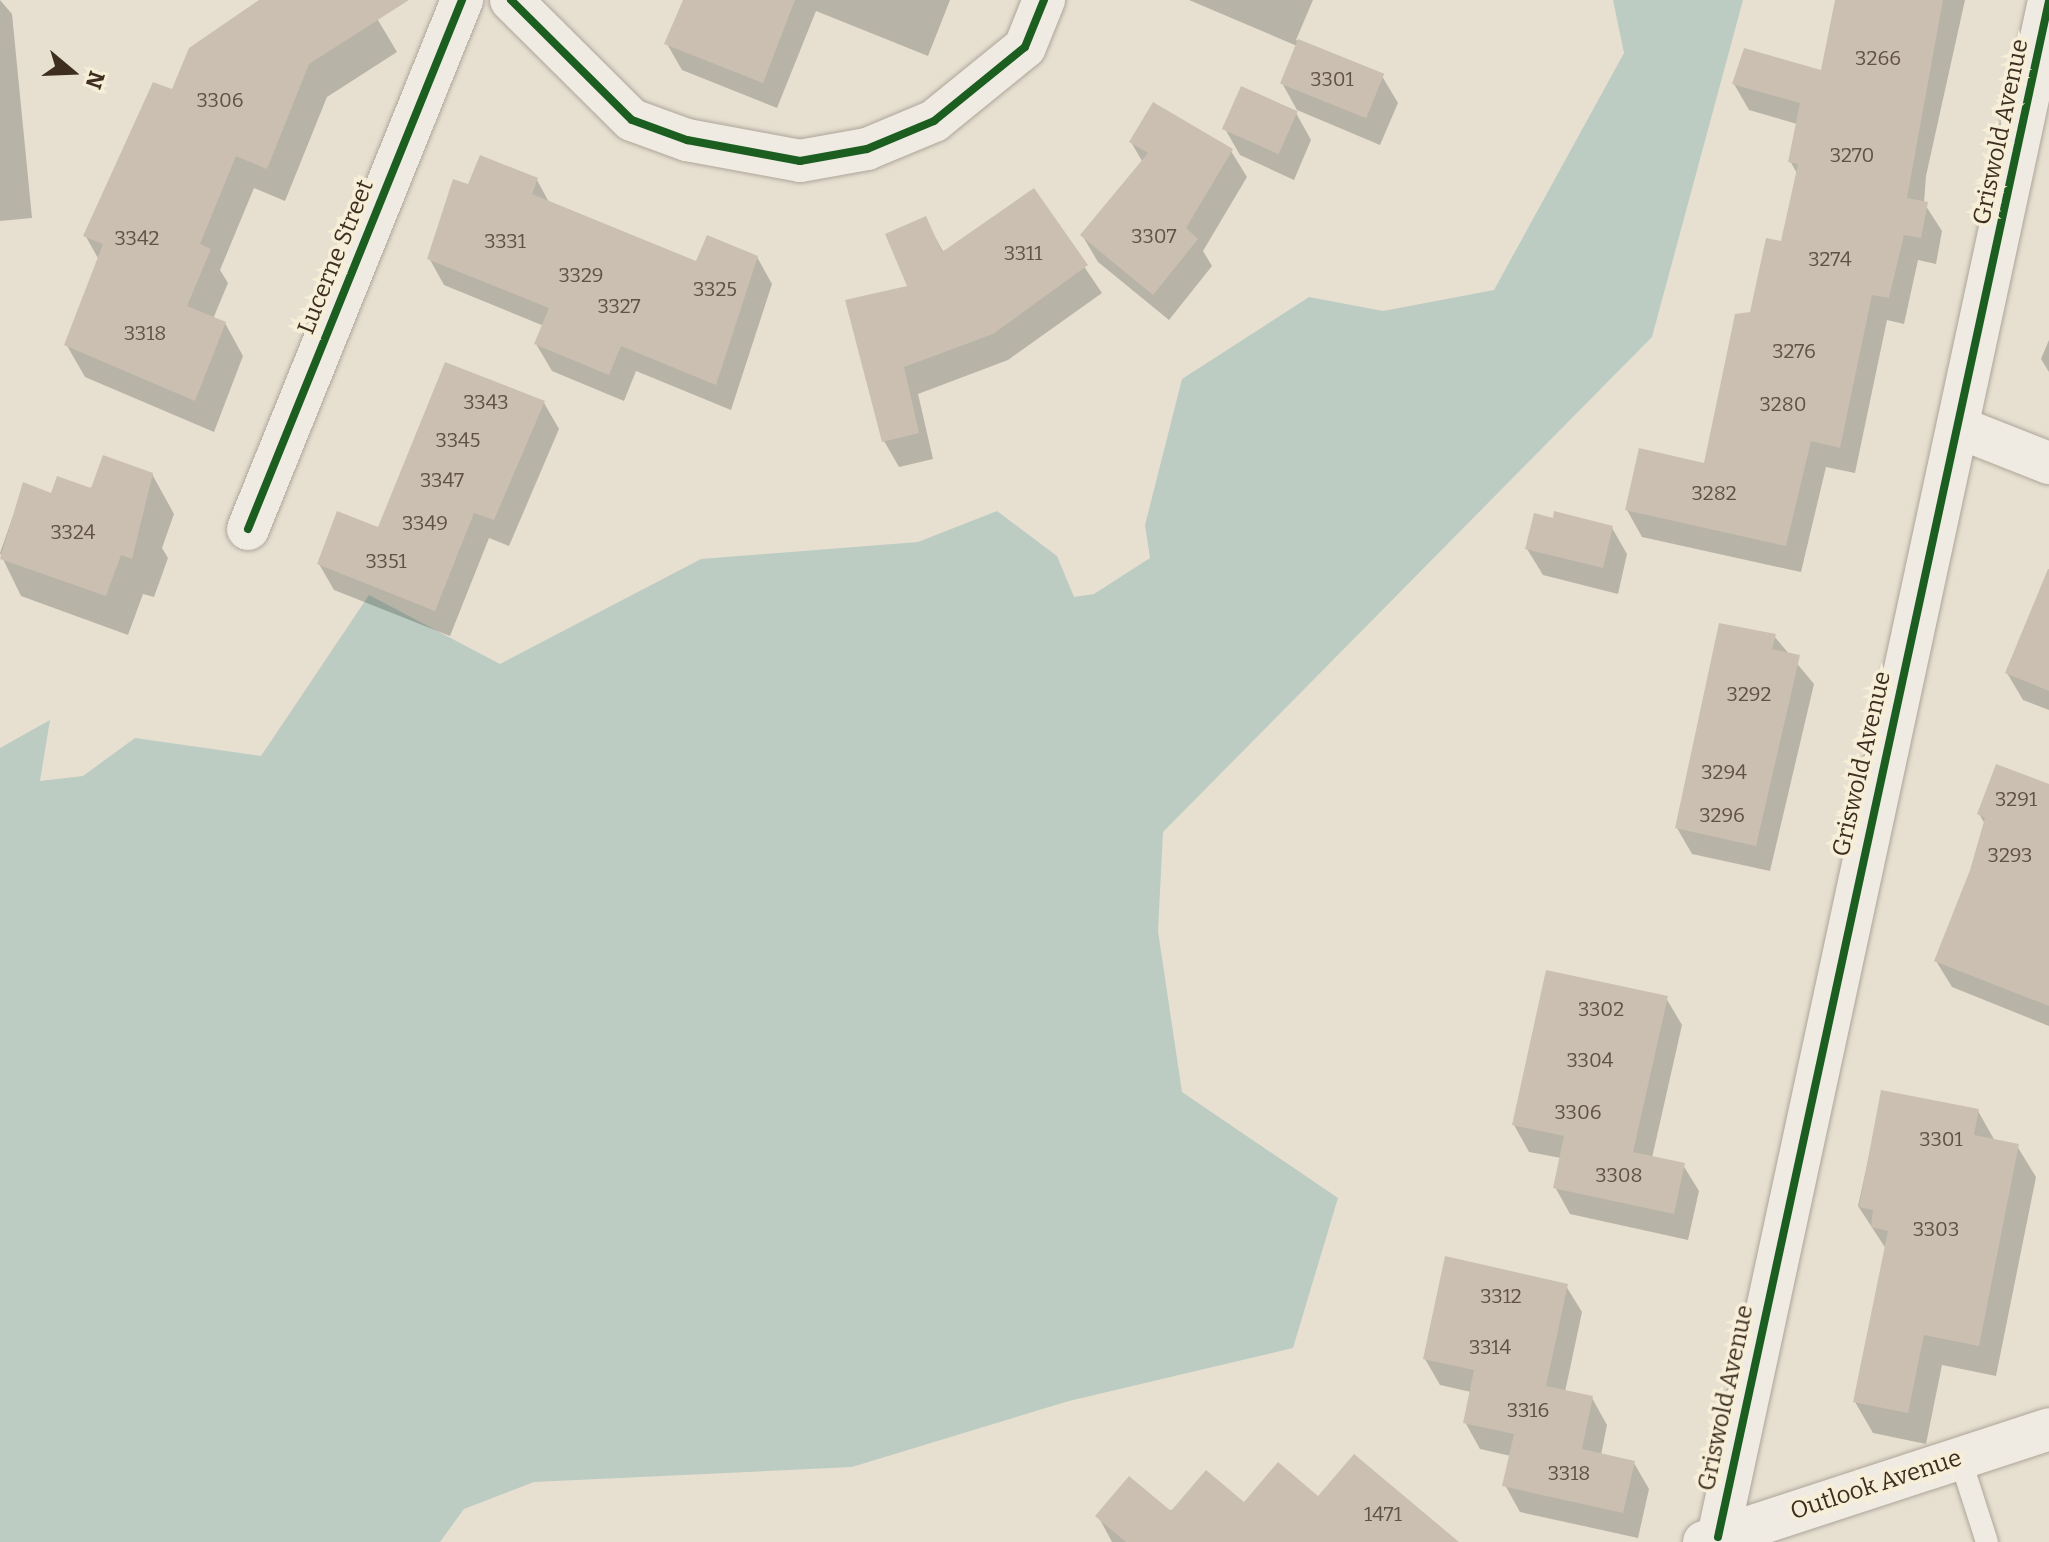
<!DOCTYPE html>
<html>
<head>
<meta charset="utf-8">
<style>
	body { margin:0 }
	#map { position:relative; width:2049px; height:1542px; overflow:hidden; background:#e7e0d1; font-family:Bitter,serif }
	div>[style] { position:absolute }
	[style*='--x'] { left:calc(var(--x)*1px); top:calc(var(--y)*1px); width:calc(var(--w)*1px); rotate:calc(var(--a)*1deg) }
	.water>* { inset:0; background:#bcccc2 }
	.shadow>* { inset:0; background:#0003 }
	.building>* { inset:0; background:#cbbfb2; transform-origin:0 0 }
	.roads { filter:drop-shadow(0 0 2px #ada599) drop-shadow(0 0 2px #ada599) }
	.lane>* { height:22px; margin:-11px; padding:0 11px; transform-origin:11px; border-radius:11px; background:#efebe3 }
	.street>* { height:42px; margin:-21px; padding:0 21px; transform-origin:21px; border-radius:21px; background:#efebe3 }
	.cycleway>* { height:8px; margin:-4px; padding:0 4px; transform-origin:4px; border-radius:4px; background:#1b5e20 }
	span { translate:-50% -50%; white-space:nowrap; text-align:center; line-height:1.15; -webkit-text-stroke:7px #f7eed8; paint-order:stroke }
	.number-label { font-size:20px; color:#605244 }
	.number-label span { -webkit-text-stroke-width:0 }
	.street-label { font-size:24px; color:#3d2e20 }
	.north { position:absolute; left:32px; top:32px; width:80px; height:80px; -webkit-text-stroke:6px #f7eed8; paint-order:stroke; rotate:109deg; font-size:22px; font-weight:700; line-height:32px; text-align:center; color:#3d2e20 }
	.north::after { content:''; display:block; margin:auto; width:28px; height:36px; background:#3d2e20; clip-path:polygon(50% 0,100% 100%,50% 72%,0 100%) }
</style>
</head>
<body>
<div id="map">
	<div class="water">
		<i style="clip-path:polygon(1613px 0,1743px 0,1652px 337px,1163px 832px,1158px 931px,1182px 1092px,1338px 1198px,1293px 1348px,1069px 1401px,852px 1467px,534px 1482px,464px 1509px,440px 1542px,0 1542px,0 748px,50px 720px,40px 781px,83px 776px,135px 738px,261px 756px,369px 595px,500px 664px,701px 559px,918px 542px,997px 511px,1057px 556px,1074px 597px,1094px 594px,1150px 558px,1145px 525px,1182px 379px,1309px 297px,1383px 311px,1494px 290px,1624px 53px)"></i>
	</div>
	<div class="shadow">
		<i style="clip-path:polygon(0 0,12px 14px,32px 218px,0 221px)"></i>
		<i style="clip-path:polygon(262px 0,366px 0,397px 52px,327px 97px,285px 201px,254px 188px,220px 270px,228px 283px,213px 319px,225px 323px,243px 356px,214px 432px,85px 377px,66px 344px,99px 260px,85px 235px,173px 92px)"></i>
		<i style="clip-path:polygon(685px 0,950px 0,928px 56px,816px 11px,777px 108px,682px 70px,667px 44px)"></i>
		<i style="clip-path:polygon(1189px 0,1313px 0,1296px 40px,1382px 76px,1398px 103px,1380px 145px,1297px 110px,1282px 83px,1297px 46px)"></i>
		<i style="clip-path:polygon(1837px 0,1965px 0,1926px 176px,1924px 203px,1942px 231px,1936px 264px,1918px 260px,1904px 324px,1887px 320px,1855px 473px,1826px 467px,1801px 572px,1642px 537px,1627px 510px,1705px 465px,1752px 314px,1783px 244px,1798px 175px,1790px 161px,1797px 124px,1749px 110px,1734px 84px,1822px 72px)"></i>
		<i style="clip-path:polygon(1296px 113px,1311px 140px,1294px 180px,1240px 155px,1225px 129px)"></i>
		<i style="clip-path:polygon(1131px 142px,1231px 151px,1247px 177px,1203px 251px,1212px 266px,1169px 320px,1098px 262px,1082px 235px,1142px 161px)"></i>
		<i style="clip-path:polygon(537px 180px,550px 204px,697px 264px,757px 257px,772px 284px,731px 410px,636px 371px,624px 401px,552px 371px,536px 344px,544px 326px,444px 285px,429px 258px,470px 187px)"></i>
		<i style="clip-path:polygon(1033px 191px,1102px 293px,1008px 360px,918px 394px,933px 459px,899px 467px,884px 441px,925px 219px,944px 253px)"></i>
		<i style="clip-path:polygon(2049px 340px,2049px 372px,2041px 359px)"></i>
		<i style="clip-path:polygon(544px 403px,559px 429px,509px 546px,489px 538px,450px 636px,334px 590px,319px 564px,380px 530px)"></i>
		<i style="clip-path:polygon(152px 474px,174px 514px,162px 548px,168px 558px,154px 597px,143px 594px,128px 635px,21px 596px,0 553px,24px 485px,53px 496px)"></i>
		<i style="clip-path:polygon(1612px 528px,1627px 554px,1618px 594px,1543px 575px,1527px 549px)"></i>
		<i style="clip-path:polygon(2049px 579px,2049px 710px,2023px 700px,2007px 673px)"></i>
		<i style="clip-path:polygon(1774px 636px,1814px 684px,1770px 871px,1692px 854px,1677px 828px)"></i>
		<i style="clip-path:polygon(2049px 786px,2049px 1026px,1952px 987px,1936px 961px,1972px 871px,1985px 824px,1979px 814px)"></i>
		<i style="clip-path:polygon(1666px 998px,1682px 1025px,1652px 1158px,1683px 1165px,1699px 1191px,1688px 1240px,1570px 1214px,1555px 1187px,1561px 1158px,1529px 1152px,1514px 1125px)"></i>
		<i style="clip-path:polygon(1883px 1092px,1978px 1111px,1995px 1141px,2017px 1146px,2036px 1177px,1996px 1376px,1942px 1365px,1926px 1444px,1873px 1433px,1855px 1402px,1886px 1249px,1858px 1206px)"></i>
		<i style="clip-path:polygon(1566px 1286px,1582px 1312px,1565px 1392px,1592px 1398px,1607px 1425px,1601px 1455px,1634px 1463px,1649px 1489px,1638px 1538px,1520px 1512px,1505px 1485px,1511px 1456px,1480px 1449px,1465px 1422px,1471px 1392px,1440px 1385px,1425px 1359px)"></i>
		<i style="clip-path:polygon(1319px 1498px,1451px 1542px,1112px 1542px,1098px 1516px)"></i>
	</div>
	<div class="building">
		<i style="clip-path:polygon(259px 0,409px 0,309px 64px,267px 169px,236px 156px,200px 244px,211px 249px,187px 306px,226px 322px,195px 401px,64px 345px,103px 244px,83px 236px,153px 82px,172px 89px,189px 48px)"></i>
		<i style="clip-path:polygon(683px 0,795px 0,763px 83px,664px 44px)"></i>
		<i style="clip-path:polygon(1835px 0,1943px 0,1907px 198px,1928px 202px,1921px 238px,1904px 235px,1889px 298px,1872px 295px,1840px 448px,1811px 441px,1786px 546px,1625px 510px,1639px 448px,1704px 463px,1735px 314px,1750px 312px,1766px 238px,1781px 241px,1798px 164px,1788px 162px,1800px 103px,1732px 84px,1744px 48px,1821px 70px)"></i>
		<i style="left:1298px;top:39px;width:93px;height:48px;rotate:22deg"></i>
		<i style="left:1241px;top:86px;width:62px;height:47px;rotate:24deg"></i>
		<i style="clip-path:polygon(1153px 102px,1233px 149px,1186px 228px,1198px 239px,1153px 295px,1080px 235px,1148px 153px,1129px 142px)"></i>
		<i style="clip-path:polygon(480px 155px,538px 178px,532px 194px,696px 261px,707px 235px,758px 256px,716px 385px,621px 346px,609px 375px,534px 344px,549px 308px,427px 259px,453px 179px,468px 184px)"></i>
		<i style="clip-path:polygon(1034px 188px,1088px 265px,993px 334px,904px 367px,919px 433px,882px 442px,845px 300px,907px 286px,885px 234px,926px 216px,942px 252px)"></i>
		<i style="clip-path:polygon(445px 362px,545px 401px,494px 520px,474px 513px,435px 611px,317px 564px,337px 511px,378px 527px)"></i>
		<i style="clip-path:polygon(103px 455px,153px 473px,132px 559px,121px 555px,106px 596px,0 559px,23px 482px,51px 493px,57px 476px,91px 488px)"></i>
		<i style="clip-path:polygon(1554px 511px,1613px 526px,1603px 568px,1525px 549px,1534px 513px,1553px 518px)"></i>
		<i style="clip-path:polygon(2048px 569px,2049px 569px,2049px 691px,2005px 673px)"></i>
		<i style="clip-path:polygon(1719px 623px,1776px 634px,1772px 649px,1800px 655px,1756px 846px,1675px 828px)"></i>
		<i style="clip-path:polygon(1996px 764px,2049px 784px,2049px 1006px,1934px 961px,1970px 870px,1985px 818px,1977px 814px)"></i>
		<i style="clip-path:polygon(1546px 970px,1668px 996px,1633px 1152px,1685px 1163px,1674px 1214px,1553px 1188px,1564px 1136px,1512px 1125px)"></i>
		<i style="clip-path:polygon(1881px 1090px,1979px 1109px,1974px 1135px,2019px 1144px,1979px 1346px,1924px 1335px,1908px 1413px,1853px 1402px,1888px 1231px,1871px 1227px,1873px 1210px,1859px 1207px)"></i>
		<i style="clip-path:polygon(1445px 1256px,1568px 1284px,1546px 1386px,1593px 1396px,1582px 1449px,1635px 1461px,1623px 1513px,1502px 1486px,1514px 1434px,1463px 1423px,1474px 1370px,1423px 1359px)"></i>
		<i style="clip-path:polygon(1354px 1454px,1459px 1542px,1126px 1542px,1095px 1516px,1129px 1476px,1171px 1511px,1206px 1470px,1244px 1502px,1278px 1462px,1318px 1496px)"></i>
	</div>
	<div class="roads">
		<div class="lane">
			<i style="--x:1960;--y:1458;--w:88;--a:72.2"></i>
		</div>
		<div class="street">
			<i style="--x:511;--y:0;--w:170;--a:44.8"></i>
			<i style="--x:632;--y:120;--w:59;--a:20"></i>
			<i style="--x:687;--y:140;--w:115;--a:10.5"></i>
			<i style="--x:800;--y:161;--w:68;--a:-10.2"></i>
			<i style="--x:867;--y:149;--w:73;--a:-22.7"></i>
			<i style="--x:934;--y:121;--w:117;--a:-39.1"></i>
			<i style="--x:1025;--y:47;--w:51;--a:-68"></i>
			<i style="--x:1960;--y:428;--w:96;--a:21.5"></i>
			<i style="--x:248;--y:529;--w:571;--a:-67.97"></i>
			<i style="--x:1718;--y:1537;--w:1571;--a:-77.84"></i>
			<i style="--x:1704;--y:1542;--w:363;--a:-18.1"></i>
		</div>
	</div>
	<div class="cycleway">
		<i style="--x:511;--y:0;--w:170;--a:44.8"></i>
		<i style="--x:632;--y:120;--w:59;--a:20"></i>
		<i style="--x:687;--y:140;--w:115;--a:10.5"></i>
		<i style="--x:800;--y:161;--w:68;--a:-10.2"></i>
		<i style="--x:867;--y:149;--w:73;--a:-22.7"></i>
		<i style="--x:934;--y:121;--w:117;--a:-39.1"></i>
		<i style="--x:1025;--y:47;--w:51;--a:-68"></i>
		<i style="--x:248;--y:529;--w:571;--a:-67.97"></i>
		<i style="--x:1718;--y:1537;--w:1571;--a:-77.84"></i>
	</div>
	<div class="number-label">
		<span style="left:1878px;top:58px">3266</span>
		<span style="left:1332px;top:79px">3301</span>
		<span style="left:220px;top:100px">3306</span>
		<span style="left:1852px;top:155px">3270</span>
		<span style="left:1154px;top:236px">3307</span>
		<span style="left:137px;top:238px">3342</span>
		<span style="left:505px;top:241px">3331</span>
		<span style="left:1023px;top:253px">3311</span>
		<span style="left:1830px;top:259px">3274</span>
		<span style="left:581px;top:275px">3329</span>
		<span style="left:715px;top:289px">3325</span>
		<span style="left:619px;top:306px">3327</span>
		<span style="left:145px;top:333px">3318</span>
		<span style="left:1794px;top:351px">3276</span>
		<span style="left:486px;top:402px">3343</span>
		<span style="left:1783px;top:404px">3280</span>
		<span style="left:458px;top:440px">3345</span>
		<span style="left:442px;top:480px">3347</span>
		<span style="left:1714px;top:493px">3282</span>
		<span style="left:425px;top:523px">3349</span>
		<span style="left:73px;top:532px">3324</span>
		<span style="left:386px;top:561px">3351</span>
		<span style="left:1749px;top:694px">3292</span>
		<span style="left:1724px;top:772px">3294</span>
		<span style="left:2016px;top:799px">3291</span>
		<span style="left:1722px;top:815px">3296</span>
		<span style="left:2010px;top:855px">3293</span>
		<span style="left:1601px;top:1009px">3302</span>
		<span style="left:1590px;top:1060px">3304</span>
		<span style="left:1578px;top:1112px">3306</span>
		<span style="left:1941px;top:1139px">3301</span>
		<span style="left:1619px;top:1175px">3308</span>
		<span style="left:1936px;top:1229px">3303</span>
		<span style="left:1501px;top:1296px">3312</span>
		<span style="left:1490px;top:1347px">3314</span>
		<span style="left:1528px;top:1410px">3316</span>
		<span style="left:1569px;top:1473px">3318</span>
		<span style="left:1383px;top:1514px">1471</span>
	</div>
	<div class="street-label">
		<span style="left:2001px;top:132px;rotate:-78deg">Griswold Avenue</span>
		<span style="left:336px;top:257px;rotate:-68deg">Lucerne Street</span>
		<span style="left:1862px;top:764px;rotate:-77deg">Griswold Avenue</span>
		<span style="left:1726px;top:1398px;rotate:-78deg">Griswold Avenue</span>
		<span style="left:1876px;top:1485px;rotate:-18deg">Outlook Avenue</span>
	</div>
	<div class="north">N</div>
</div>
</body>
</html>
